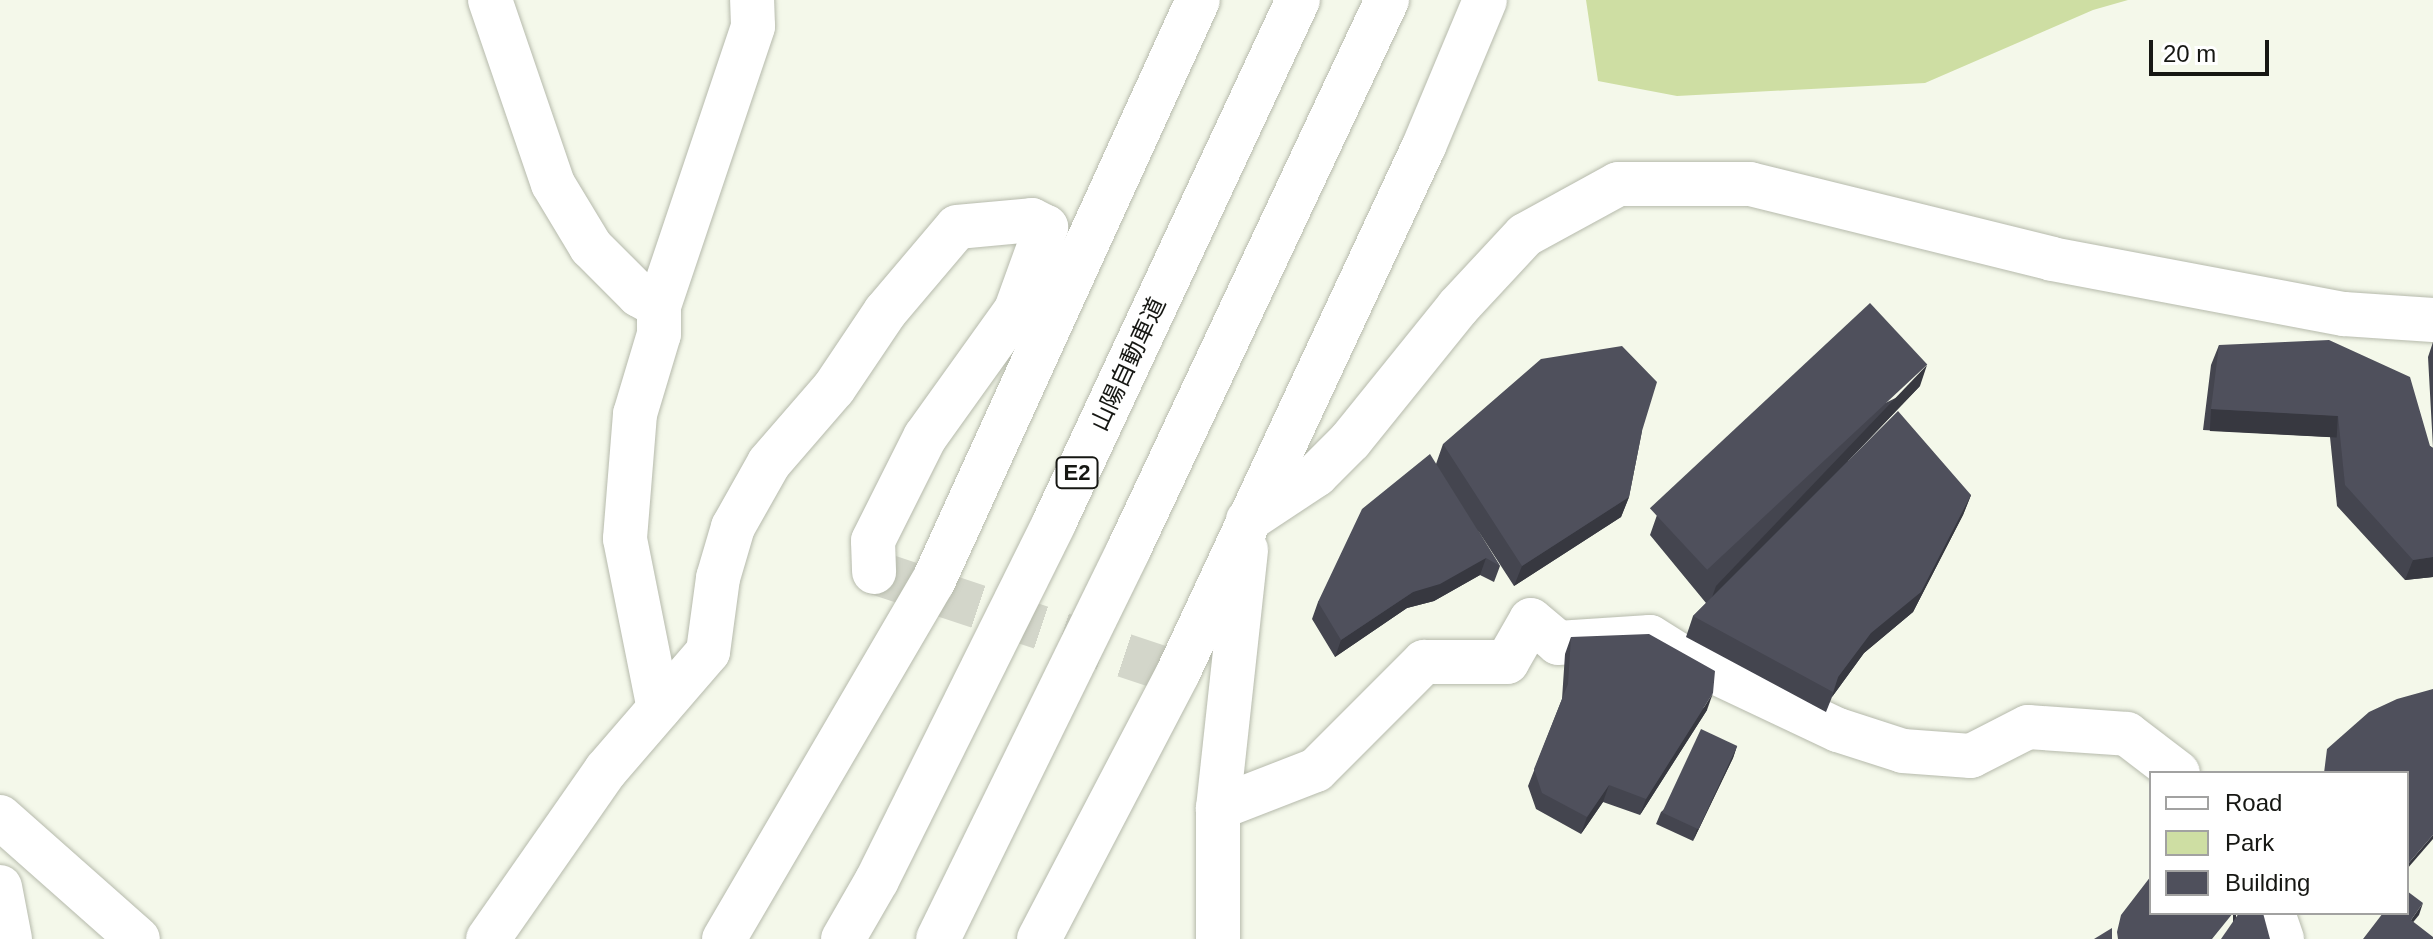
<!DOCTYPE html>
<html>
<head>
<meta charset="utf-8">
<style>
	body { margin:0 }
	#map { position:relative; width:2433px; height:939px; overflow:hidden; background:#f4f8ea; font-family:Arial,"Noto Sans JP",sans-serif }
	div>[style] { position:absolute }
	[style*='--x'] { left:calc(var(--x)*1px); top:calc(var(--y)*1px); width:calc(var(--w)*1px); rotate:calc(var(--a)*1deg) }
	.green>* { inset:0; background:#cedea3 }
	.street-tunnel>* { height:44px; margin-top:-22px; transform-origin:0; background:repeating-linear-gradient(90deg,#d3d6ca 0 44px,transparent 0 66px) }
	.roads { filter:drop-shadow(0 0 2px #b6baac) drop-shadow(0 0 2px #b6baac) }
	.street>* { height:44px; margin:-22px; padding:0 22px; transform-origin:22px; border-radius:22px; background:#fff }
	.secondary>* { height:44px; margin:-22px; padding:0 22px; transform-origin:22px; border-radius:22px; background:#fff }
	.highway>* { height:44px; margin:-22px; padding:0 22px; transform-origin:22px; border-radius:22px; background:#fff }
	.wall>* { inset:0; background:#44454f }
	.shaded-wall>* { inset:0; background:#373840; transform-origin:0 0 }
	.building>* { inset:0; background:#4f505c; transform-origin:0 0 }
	span { translate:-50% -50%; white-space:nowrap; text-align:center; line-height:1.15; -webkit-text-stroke:8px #fff; paint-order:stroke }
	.shield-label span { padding:2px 6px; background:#fff; border:2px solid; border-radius:6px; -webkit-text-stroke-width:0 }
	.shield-label { font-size:22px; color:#161713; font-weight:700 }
	.street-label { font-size:24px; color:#161713 }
	.legend { position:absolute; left:2149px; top:771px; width:260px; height:144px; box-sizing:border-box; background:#fff; border:2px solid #a2a2a1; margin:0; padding:10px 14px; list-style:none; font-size:24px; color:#161713 }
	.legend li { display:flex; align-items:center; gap:16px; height:40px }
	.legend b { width:40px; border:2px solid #a2a2a1 }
	.scale { position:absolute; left:2149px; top:40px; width:120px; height:36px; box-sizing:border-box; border:4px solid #161713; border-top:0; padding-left:10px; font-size:24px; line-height:28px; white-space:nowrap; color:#161713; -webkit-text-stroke:6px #fff; paint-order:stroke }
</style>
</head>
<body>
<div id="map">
	<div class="green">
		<i style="clip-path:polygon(1586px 0,2128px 0,2093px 10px,1925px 83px,1677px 96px,1598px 81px)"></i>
	</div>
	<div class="street-tunnel">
		<i style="--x:874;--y:572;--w:320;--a:18.4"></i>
	</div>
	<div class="roads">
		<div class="street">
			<i style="--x:490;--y:0;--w:194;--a:71.1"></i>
			<i style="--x:553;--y:184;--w:74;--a:58.9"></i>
			<i style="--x:591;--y:247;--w:68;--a:45"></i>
			<i style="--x:639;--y:295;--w:23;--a:29"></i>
			<i style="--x:659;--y:306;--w:28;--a:90"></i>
			<i style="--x:659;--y:334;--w:84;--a:106.7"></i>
			<i style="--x:635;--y:414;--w:125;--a:94.6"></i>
			<i style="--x:625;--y:539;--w:173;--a:78.7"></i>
			<i style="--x:659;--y:306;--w:295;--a:-71.4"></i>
			<i style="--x:753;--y:26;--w:26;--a:-92"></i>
			<i style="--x:1248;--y:520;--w:82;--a:-33.5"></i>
			<i style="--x:1316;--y:475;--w:48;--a:-45"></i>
			<i style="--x:1350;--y:441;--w:172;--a:-51.1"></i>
			<i style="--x:1458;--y:307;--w:98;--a:-47.1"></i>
			<i style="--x:1525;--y:235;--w:106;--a:-28.7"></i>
			<i style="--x:1618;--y:184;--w:132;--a:0"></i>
			<i style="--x:1750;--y:184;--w:311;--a:13.9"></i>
			<i style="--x:2052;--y:259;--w:297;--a:10.7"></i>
			<i style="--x:2344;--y:314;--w:89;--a:3.9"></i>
			<i style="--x:1218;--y:808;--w:105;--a:-21.2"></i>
			<i style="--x:1316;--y:770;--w:153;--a:-45"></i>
			<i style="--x:1424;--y:662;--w:83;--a:0"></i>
			<i style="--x:1507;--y:662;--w:48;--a:-60.3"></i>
			<i style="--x:1531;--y:620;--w:35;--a:40"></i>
			<i style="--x:1558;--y:643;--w:92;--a:-3.7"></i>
			<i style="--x:1650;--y:637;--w:32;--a:32"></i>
			<i style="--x:1677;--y:654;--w:178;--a:25.3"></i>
			<i style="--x:1838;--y:730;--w:68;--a:17.9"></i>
			<i style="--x:1903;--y:751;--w:68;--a:4.2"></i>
			<i style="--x:1971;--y:756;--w:64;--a:-27"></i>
			<i style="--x:2028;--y:727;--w:99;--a:4"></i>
			<i style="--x:2127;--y:734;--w:64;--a:37.4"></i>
			<i style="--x:0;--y:817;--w:184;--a:41.5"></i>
			<i style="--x:0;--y:887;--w:53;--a:79.1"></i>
			<i style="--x:2273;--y:913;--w:28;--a:71"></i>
			<i style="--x:488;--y:939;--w:206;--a:-55.1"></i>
			<i style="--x:606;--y:770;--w:156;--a:-49.2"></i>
			<i style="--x:708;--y:652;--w:75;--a:-82.3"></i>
			<i style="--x:718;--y:578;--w:53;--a:-73.6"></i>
			<i style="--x:733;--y:527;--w:73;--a:-60.6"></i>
			<i style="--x:769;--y:463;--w:99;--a:-49.1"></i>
			<i style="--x:834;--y:388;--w:92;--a:-56.1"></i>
			<i style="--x:885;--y:312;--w:111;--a:-49.7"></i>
			<i style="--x:957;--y:227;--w:75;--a:-5.3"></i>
			<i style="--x:1032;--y:220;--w:16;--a:27"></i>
			<i style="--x:1046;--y:227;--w:88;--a:109.9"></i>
			<i style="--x:1016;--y:310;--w:156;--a:125.6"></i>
			<i style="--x:925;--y:437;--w:116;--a:116.6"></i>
			<i style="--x:873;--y:541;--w:31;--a:88"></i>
			<i style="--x:1039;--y:939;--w:300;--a:-62.4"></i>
			<i style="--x:1178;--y:673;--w:582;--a:-64.98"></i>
			<i style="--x:1424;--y:146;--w:158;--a:-67.3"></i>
			<i style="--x:1218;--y:939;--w:131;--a:-90"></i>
			<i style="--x:1218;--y:808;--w:260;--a:-83.8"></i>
		</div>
		<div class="secondary">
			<i style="--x:724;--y:939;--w:414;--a:-59.7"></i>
			<i style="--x:933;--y:582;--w:639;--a:-65.52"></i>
		</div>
		<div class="highway">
			<i style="--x:843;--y:939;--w:68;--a:-60"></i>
			<i style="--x:877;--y:880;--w:398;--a:-63.6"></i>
			<i style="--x:1054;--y:523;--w:577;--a:-64.99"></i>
			<i style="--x:938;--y:939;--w:432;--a:-63.9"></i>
			<i style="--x:1128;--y:551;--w:609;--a:-64.82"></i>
		</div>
	</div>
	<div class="wall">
		<i style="clip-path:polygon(2433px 342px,2433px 577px,2405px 580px,2337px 506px,2330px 437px,2203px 430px,2211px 365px,2219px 345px,2430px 446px,2433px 448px,2428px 357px)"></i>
		<i style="clip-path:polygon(1920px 386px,1848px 461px,1971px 495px,1963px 515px,1913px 612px,1864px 653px,1832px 697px,1826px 712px,1686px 637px,1693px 616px,1706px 603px,1650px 535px,1657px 515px)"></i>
		<i style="clip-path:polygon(1642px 431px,1629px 497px,1621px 517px,1514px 586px,1477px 529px,1500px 566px,1494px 582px,1480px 575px,1434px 601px,1407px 608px,1335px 657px,1312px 619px,1318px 602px,1436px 464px,1443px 444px)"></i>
		<i style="clip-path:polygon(1571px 637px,1707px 710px,1640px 815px,1603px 802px,1581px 834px,1536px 809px,1528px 786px,1562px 699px,1565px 654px)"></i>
		<i style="clip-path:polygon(1737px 746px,1733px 758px,1693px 841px,1656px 824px,1661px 812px)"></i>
	</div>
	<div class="shaded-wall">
		<i style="clip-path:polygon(1927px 365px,1920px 386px,1709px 606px,1716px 586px)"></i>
		<i style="left:2211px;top:409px;width:127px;height:22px;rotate:3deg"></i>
		<i style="clip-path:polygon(1971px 495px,1963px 515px,1913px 612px,1864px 653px,1832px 697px,1838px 677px)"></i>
		<i style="clip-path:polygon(1629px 497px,1621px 517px,1514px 586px,1522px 566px)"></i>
		<i style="clip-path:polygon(2433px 557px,2433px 577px,2405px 580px,2413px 560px)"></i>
		<i style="clip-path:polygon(1486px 558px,1480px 575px,1434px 601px,1407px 608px,1335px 657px,1341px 640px,1413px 592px)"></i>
		<i style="clip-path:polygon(1713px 693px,1707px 710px,1640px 815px,1646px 799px)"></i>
		<i style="clip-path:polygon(1737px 746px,1733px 758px,1693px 841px,1697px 829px)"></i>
		<i style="clip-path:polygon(1609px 785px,1603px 802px,1581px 834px,1587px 817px)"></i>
		<i style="clip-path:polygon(2433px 835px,2433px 839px,2407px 869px,2407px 865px)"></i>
		<i style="clip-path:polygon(2423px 903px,2419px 915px,2406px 931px,2411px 920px)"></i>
		<i style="left:2233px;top:913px;width:3px;height:33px"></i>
	</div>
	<div class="building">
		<i style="left:1870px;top:303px;width:84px;height:301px;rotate:47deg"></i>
		<i style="clip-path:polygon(2329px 340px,2410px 377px,2430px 446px,2433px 448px,2433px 557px,2413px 560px,2345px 485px,2338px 416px,2211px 409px,2219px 345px)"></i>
		<i style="clip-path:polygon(1622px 346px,1657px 382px,1642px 431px,1629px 497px,1522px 566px,1443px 444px,1541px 359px)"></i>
		<i style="clip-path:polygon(1898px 411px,1971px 495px,1921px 592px,1871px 633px,1838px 677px,1833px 692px,1693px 616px)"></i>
		<i style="clip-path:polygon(1430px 454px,1500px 566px,1486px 558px,1440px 584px,1413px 592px,1341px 640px,1318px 602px,1362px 509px)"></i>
		<i style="clip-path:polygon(1649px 634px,1715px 671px,1713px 693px,1646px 799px,1609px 785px,1587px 817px,1542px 793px,1534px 769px,1568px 684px,1571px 637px)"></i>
		<i style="clip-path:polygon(2433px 689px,2433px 835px,2407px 865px,2407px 773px,2324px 773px,2327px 749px,2369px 712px,2397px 699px)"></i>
		<i style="left:1701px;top:729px;width:40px;height:92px;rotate:25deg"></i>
		<i style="clip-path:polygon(2151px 876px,2151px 913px,2233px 913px,2212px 939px,2118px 939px,2117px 932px,2121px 915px)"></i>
		<i style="clip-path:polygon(2407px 891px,2423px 903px,2411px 920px,2433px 937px,2433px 939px,2363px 939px,2383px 913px,2407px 913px)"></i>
		<i style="clip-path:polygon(2239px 913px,2263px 913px,2270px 939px,2221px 939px)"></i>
		<i style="clip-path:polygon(2112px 928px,2112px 939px,2094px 939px)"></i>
	</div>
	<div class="shield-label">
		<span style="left:1077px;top:473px">E2</span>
	</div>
	<div class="street-label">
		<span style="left:1128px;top:364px;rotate:-65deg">山陽自動車道</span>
	</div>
	<ul class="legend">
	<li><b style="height:10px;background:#fff"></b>Road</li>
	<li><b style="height:22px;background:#cedea3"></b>Park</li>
	<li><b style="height:22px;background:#4f505c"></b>Building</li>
	</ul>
	<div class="scale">20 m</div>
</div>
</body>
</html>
